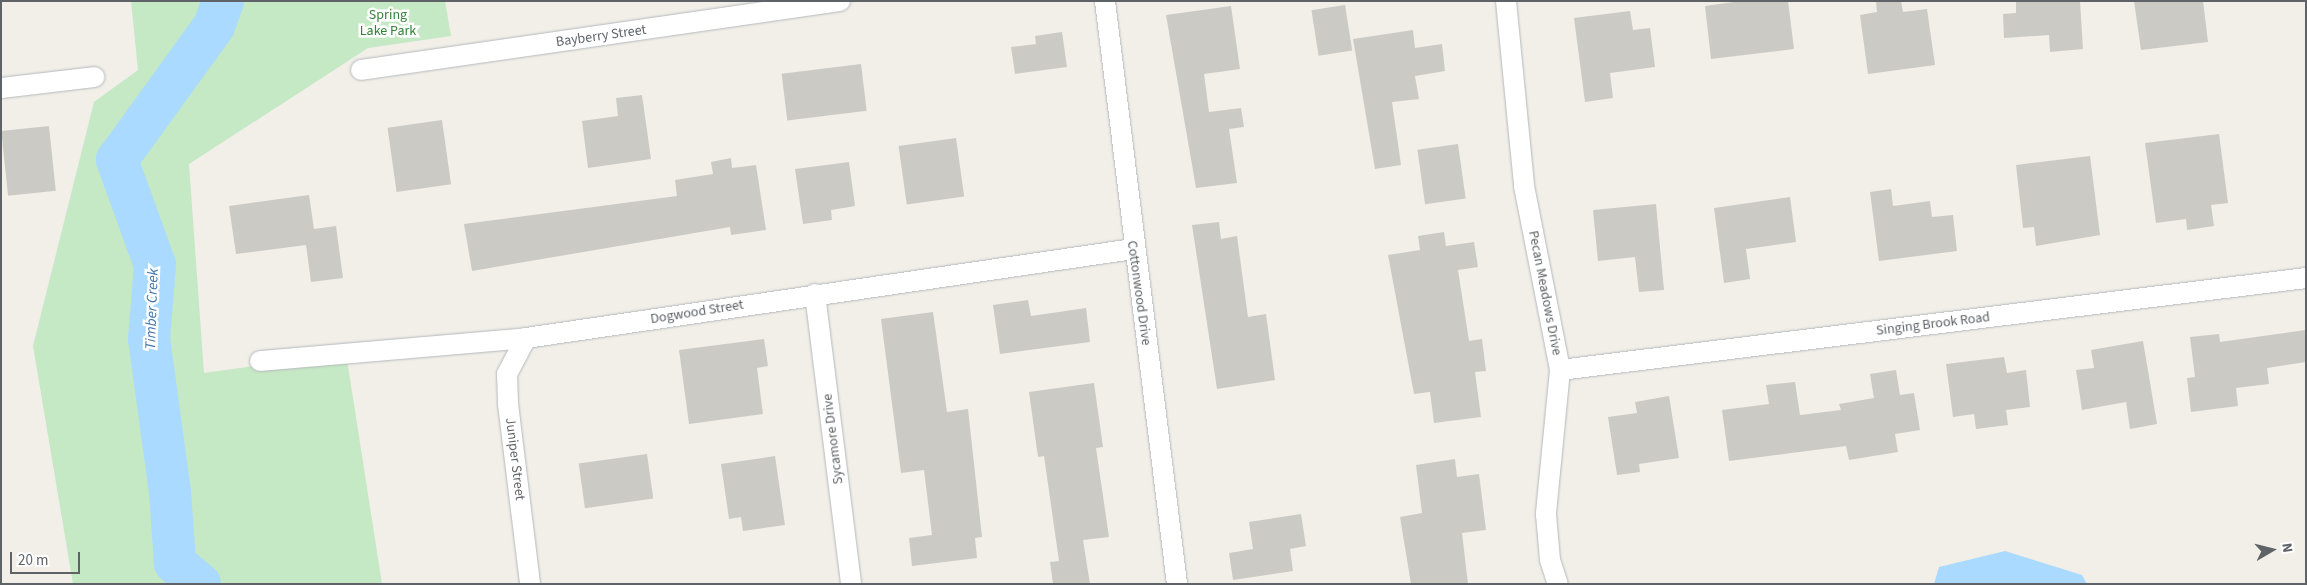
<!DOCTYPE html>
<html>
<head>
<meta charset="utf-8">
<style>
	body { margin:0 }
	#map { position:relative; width:2307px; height:585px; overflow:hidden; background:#f1efe8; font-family:"Source Sans 3",sans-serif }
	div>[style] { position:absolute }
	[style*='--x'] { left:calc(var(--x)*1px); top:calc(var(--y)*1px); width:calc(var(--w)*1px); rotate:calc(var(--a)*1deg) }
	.green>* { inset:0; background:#c5e8c5 }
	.water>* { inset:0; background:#aadaff }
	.river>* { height:42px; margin:-21px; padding:0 21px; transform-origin:21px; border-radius:21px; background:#aadaff }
	.building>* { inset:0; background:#cccac5; transform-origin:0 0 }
	.roads { filter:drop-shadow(0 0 1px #b5b8bc) drop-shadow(0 0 1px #b5b8bc) }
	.minor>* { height:20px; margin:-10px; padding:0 10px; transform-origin:10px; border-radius:10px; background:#fff }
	span { translate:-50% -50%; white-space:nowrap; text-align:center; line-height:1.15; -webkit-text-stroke:5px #fff; paint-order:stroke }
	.park-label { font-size:14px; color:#348238 }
	.street-label { font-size:14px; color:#5f6368 }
	.water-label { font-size:15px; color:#4174aa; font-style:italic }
	.frame { position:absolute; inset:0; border:2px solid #5f6368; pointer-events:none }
	.north { position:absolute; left:2247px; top:525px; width:50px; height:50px; -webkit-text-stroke:4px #fff; paint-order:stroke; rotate:82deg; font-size:14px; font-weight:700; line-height:20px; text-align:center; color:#5f6368 }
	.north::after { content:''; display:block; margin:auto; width:18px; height:22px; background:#5f6368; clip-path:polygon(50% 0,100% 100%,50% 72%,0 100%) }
	.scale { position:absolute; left:10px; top:552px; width:70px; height:22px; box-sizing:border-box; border:2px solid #5f6368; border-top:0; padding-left:6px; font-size:15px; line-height:18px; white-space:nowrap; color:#5f6368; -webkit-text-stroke:4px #fff; paint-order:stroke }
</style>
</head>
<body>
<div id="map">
	<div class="green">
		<i style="clip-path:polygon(131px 1px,445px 1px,451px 36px,368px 48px,189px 164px,204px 373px,346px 353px,382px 584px,73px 584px,33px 346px,94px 102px,138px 70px)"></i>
	</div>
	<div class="water">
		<i style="clip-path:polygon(2005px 551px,2082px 575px,2087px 584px,1934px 584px,1939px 567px)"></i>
	</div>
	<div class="river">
		<i style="--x:200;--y:584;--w:33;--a:-140"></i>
		<i style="--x:175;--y:563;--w:71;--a:-94"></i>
		<i style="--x:170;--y:492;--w:154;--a:-97.8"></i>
		<i style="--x:149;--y:339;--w:74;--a:-85.4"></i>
		<i style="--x:155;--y:265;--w:112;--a:-109.9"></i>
		<i style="--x:117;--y:160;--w:165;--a:-54.1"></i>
		<i style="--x:214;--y:26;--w:27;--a:-70"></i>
	</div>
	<div class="building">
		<i style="clip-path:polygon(1741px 1px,1788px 1px,1794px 49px,1711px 59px,1705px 6px)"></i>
		<i style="clip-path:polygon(1876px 1px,1901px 1px,1903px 12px,1927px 9px,1935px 65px,1868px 74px,1860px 15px,1877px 12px)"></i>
		<i style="clip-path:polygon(2016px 1px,2080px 1px,2083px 49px,2050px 52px,2049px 35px,2004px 38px,2003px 14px,2016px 13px)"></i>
		<i style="clip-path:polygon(2134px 1px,2203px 1px,2208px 42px,2141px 50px)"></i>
		<i style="left:1345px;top:5px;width:46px;height:34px;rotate:81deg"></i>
		<i style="clip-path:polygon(1231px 6px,1240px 69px,1204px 74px,1209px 112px,1241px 108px,1244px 127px,1229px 129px,1237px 183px,1196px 188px,1166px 15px)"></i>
		<i style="clip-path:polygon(1630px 11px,1633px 30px,1650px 28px,1655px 67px,1610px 73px,1613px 98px,1585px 102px,1574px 18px)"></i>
		<i style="clip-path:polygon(1413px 30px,1415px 48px,1442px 44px,1445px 71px,1415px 76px,1419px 99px,1392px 102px,1401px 165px,1375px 169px,1353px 39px)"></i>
		<i style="clip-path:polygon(1062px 32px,1067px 67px,1015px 74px,1011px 47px,1036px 44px,1035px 36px)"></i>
		<i style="left:861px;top:64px;width:47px;height:80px;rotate:83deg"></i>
		<i style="clip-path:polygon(642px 95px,651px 159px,588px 168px,582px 121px,618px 116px,616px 98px)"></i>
		<i style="left:442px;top:120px;width:65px;height:55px;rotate:82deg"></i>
		<i style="left:49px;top:126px;width:65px;height:48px;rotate:84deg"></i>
		<i style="clip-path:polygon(2219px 134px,2228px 203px,2211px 205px,2214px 226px,2187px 230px,2186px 219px,2156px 223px,2145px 143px)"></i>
		<i style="left:956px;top:138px;width:59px;height:58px;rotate:82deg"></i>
		<i style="left:1458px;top:144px;width:55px;height:41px;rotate:82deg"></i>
		<i style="clip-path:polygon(2090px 156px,2100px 235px,2036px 246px,2034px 227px,2023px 228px,2016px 165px)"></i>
		<i style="clip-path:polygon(731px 158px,732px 168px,756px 165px,766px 230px,731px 235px,730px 227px,472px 271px,464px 224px,677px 196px,675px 180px,713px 174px,711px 162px)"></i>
		<i style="clip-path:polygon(849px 162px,855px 206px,831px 210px,832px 220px,803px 224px,795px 169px)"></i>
		<i style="clip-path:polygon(1891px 189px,1893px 206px,1930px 201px,1932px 217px,1953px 215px,1957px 251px,1879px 261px,1870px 192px)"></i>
		<i style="clip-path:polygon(309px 195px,314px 229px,336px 226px,343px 278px,311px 282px,306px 245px,236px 254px,229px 206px)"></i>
		<i style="clip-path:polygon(1790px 197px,1796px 242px,1746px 249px,1750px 279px,1724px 283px,1714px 208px)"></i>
		<i style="clip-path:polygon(1656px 204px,1664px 290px,1639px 292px,1635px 257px,1598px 261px,1593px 210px)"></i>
		<i style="clip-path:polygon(1219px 222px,1221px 239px,1237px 236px,1248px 317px,1266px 314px,1275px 380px,1217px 389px,1192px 225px)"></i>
		<i style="clip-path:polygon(1444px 232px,1446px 246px,1474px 242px,1478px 267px,1458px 270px,1469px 341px,1482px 339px,1486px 371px,1475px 372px,1481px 417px,1434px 423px,1430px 392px,1414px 394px,1388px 255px,1420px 250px,1418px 236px)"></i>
		<i style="clip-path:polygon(1028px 300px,1031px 316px,1086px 308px,1090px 342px,1000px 354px,993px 305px)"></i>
		<i style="clip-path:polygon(933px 312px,947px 412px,968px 409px,982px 537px,975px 538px,977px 558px,912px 566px,909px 538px,932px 535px,924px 470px,901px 473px,881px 319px)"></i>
		<i style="clip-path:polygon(2306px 330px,2306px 362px,2267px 368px,2269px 384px,2236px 388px,2238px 406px,2191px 412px,2187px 378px,2195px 377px,2190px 337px,2219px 334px,2220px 342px)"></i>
		<i style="clip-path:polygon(764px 339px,768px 366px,757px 368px,763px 414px,689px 424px,679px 350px)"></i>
		<i style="clip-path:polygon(2143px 341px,2157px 424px,2130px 429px,2126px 402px,2082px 410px,2076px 370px,2094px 368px,2091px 350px)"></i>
		<i style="clip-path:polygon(2004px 357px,2007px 373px,2026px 370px,2030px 407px,2006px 410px,2008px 425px,1976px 429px,1974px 414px,1953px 417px,1946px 364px)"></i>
		<i style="clip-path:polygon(1896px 370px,1900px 395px,1914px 393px,1920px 430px,1895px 434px,1898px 452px,1849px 460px,1846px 446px,1729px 461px,1722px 410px,1769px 404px,1766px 385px,1795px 382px,1800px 415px,1841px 410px,1839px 404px,1874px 398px,1870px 374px)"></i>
		<i style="clip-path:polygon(1094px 383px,1103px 447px,1096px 448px,1109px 537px,1083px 540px,1090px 584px,1053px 584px,1050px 562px,1059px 561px,1044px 456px,1038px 457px,1029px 392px)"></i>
		<i style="clip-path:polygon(1669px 396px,1679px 458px,1639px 464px,1640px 472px,1617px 475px,1608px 417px,1637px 413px,1635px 402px)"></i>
		<i style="left:647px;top:454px;width:45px;height:69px;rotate:82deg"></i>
		<i style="clip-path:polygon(775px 456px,785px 525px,743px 531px,741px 517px,729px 519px,721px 464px)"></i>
		<i style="clip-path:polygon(1455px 459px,1457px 477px,1479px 474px,1486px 530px,1462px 533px,1468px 584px,1411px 584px,1400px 517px,1422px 513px,1416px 465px)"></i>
		<i style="clip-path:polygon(1301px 514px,1306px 546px,1290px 549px,1293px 571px,1233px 580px,1229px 553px,1253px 549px,1249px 522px)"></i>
	</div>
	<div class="roads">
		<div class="minor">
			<i style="--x:1105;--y:1;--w:587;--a:82.96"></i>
			<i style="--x:1506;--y:1;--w:186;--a:84.4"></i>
			<i style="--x:1524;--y:186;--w:187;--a:78.9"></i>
			<i style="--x:1560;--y:370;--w:145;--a:95.6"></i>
			<i style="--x:1546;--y:514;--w:46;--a:85"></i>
			<i style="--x:1550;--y:560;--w:25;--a:72"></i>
			<i style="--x:361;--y:70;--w:484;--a:-8.2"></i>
			<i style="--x:1;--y:88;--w:94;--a:-6.7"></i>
			<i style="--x:815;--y:294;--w:292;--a:82.9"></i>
			<i style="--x:526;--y:338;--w:41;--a:117.8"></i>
			<i style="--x:507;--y:374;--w:30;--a:88"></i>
			<i style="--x:508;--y:404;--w:181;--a:83"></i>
			<i style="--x:260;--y:361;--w:267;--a:-4.9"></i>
			<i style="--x:526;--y:338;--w:613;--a:-8.34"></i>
			<i style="--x:1560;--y:370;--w:752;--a:-7.03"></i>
		</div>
	</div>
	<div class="park-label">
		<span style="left:388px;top:23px">Spring<br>Lake Park</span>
	</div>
	<div class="street-label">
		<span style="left:601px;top:36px;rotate:-8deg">Bayberry Street</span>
		<span style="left:1139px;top:293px;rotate:82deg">Cottonwood Drive</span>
		<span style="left:1545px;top:293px;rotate:79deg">Pecan Meadows Drive</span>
		<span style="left:697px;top:312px;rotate:-9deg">Dogwood Street</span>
		<span style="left:1933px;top:324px;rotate:-7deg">Singing Brook Road</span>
		<span style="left:833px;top:439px;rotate:-97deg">Sycamore Drive</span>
		<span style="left:515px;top:459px;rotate:83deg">Juniper Street</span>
	</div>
	<div class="water-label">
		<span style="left:152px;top:309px;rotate:-88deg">Timber Creek</span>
	</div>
	<div class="frame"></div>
	<div class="north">N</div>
	<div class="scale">20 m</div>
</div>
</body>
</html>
